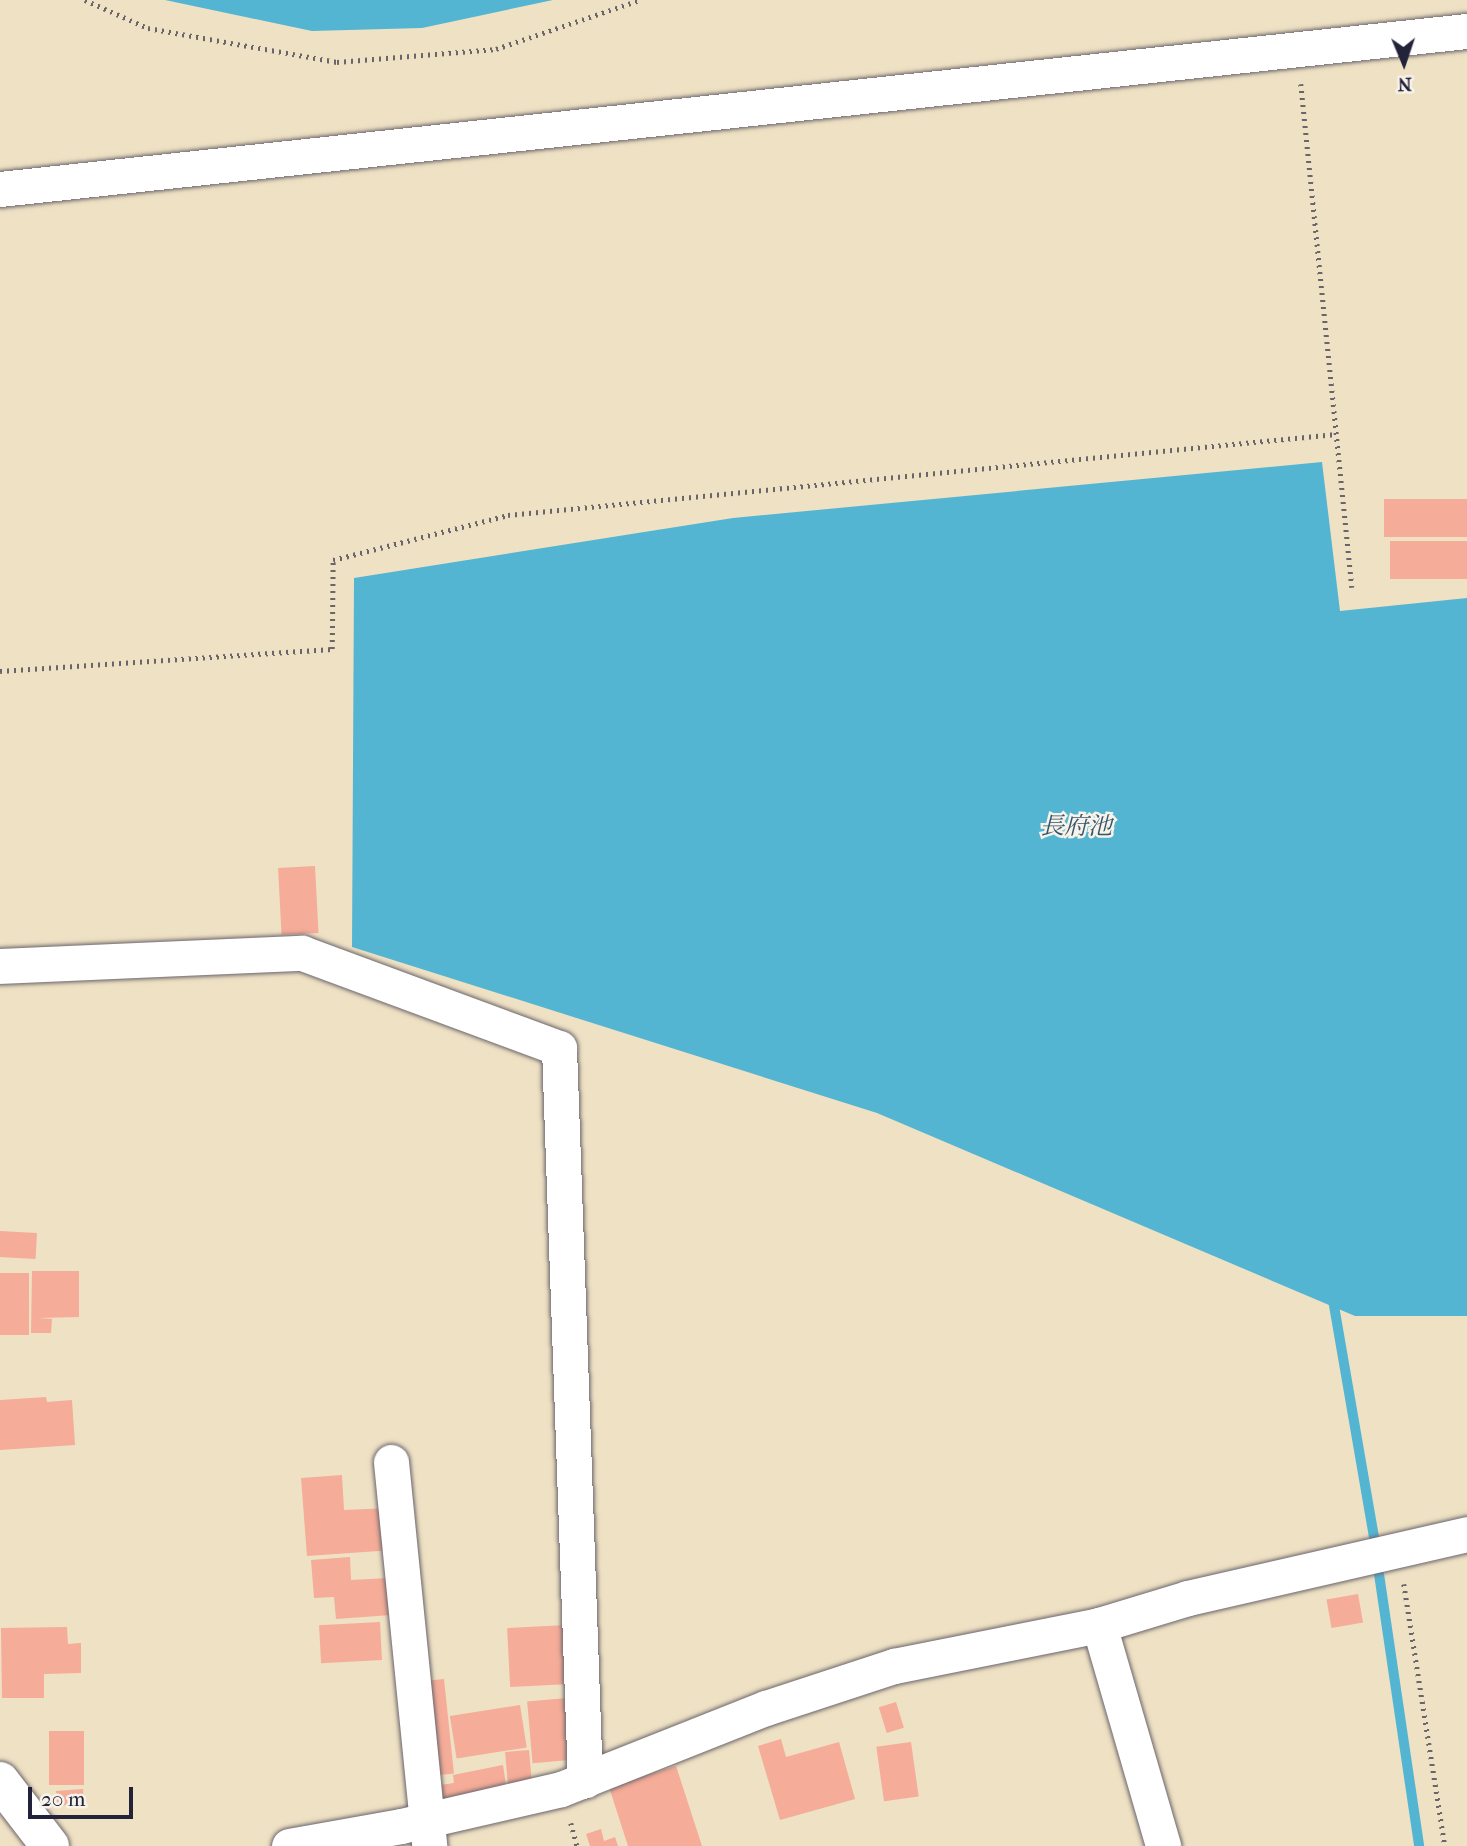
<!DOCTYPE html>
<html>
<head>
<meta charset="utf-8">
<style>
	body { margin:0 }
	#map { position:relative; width:1467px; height:1846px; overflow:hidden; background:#efe1c4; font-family:"IM FELL French Canon","Noto Serif JP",serif }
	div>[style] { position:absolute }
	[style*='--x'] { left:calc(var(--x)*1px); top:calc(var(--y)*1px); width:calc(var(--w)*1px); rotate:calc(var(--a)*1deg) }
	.water>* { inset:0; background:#54b5d3 }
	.stream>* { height:10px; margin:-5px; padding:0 5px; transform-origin:5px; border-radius:5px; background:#54b5d3 }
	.building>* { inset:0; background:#f5ac98; transform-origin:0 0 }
	.path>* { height:4.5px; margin-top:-2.25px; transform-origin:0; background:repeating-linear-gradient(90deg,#6a656b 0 2px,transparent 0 7px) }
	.roads { filter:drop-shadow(0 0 2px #6a656b) drop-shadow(0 0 2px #6a656b) }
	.street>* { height:35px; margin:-17.5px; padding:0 17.5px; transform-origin:17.5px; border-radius:17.5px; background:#fff }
	.secondary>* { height:38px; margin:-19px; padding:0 19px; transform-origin:19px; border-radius:19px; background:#fff }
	span { translate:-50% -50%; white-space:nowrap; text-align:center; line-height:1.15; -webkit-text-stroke:5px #f7f3e8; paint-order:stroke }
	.water-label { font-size:24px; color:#345570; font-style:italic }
	.north { position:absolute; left:1369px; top:28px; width:70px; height:70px; -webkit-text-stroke:5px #f7f3e8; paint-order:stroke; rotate:178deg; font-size:19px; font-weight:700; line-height:28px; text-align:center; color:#22223b }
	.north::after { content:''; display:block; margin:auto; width:24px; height:32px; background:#22223b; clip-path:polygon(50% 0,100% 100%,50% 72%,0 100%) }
	.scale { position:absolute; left:28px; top:1787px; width:105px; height:32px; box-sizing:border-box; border:4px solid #22223b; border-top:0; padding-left:9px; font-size:21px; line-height:24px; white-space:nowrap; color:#22223b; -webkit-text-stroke:5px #f7f3e8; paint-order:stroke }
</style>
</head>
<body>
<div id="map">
	<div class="water">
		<i style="clip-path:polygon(165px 0,553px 0,422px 28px,312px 31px)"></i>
		<i style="clip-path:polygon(1322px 462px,1340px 611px,1467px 598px,1467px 1316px,1355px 1316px,877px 1113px,352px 947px,354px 578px,733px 518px)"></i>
	</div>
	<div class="stream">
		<i style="--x:1332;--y:1294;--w:248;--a:80.2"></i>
		<i style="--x:1379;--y:1574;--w:275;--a:81.6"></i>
	</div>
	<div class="building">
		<i style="left:1467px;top:499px;width:38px;height:83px;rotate:90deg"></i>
		<i style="left:1467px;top:541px;width:38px;height:77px;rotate:90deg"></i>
		<i style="left:315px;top:866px;width:67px;height:37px;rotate:87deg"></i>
		<i style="left:0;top:1231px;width:37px;height:26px;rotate:3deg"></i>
		<i style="clip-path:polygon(32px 1271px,79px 1271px,79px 1317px,37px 1318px,52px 1319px,51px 1333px,31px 1333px)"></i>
		<i style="left:0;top:1273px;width:29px;height:62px"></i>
		<i style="clip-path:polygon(46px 1397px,47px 1402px,72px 1400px,75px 1445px,0 1450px,0 1400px)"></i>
		<i style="clip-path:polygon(342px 1475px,344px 1510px,390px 1508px,393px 1550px,307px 1556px,301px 1478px)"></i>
		<i style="clip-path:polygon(350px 1557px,351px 1580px,389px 1578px,391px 1615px,336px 1619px,334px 1597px,314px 1598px,311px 1560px)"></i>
		<i style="left:1358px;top:1594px;width:29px;height:32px;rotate:80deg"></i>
		<i style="left:380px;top:1622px;width:38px;height:61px;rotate:87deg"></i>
		<i style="left:567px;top:1625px;width:59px;height:60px;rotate:87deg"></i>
		<i style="clip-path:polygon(67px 1627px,68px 1644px,81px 1643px,81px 1673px,44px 1674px,44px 1698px,2px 1698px,1px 1628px)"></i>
		<i style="left:444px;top:1679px;width:95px;height:26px;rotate:84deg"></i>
		<i style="left:567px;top:1698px;width:62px;height:40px;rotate:85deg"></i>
		<i style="left:896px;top:1702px;width:27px;height:18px;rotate:73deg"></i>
		<i style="left:520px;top:1705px;width:43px;height:71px;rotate:81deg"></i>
		<i style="left:49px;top:1731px;width:35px;height:54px"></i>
		<i style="clip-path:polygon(781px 1739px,786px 1757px,839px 1742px,855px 1799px,780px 1820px,758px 1746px)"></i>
		<i style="left:911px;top:1742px;width:55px;height:35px;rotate:82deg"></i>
		<i style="left:529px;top:1750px;width:32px;height:24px;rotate:85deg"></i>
		<i style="clip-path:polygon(503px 1765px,507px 1792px,437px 1805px,433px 1786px,454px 1783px,453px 1775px)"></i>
		<i style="clip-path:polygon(676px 1766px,702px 1846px,628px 1846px,609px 1787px)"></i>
		<i style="left:83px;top:1789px;width:15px;height:27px;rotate:86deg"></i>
		<i style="clip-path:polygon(601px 1829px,604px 1841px,615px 1837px,618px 1846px,590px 1846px,586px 1834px)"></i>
	</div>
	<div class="path">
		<i style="--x:85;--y:0;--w:69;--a:24"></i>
		<i style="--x:148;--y:28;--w:192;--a:10.2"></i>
		<i style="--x:337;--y:62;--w:160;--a:-4.7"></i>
		<i style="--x:496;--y:49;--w:152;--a:-18.8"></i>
		<i style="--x:1301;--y:84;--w:506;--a:84.21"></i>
		<i style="--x:0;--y:671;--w:333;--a:-3.8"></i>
		<i style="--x:332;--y:649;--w:89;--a:-89.4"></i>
		<i style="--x:333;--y:560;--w:181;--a:-14.4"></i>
		<i style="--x:508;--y:515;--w:832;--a:-5.59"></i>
		<i style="--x:1404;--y:1584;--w:265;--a:81.1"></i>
		<i style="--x:571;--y:1823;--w:24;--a:75"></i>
	</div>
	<div class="roads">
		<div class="street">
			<i style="--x:0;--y:189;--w:1475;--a:-6.15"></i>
			<i style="--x:0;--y:966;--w:302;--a:-2.5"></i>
			<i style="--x:302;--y:953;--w:274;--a:20.3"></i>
			<i style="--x:559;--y:1048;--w:733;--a:87.97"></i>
			<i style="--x:391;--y:1462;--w:386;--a:84.3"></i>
			<i style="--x:1099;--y:1625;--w:230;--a:73.8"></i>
			<i style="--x:289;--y:1846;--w:114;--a:-10.1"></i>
			<i style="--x:401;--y:1826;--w:164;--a:-13"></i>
			<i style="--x:561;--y:1789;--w:220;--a:-21.6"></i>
			<i style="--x:766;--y:1708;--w:135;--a:-18.2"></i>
			<i style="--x:894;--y:1666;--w:209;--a:-11.3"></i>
			<i style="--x:1099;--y:1625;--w:93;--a:-16.9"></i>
			<i style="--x:1188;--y:1598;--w:286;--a:-12.9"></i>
		</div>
		<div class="secondary">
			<i style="--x:0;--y:1781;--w:82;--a:52.4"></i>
		</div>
	</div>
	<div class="water-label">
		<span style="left:1076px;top:827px">長府池</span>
	</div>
	<div class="north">N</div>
	<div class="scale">20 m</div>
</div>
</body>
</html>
